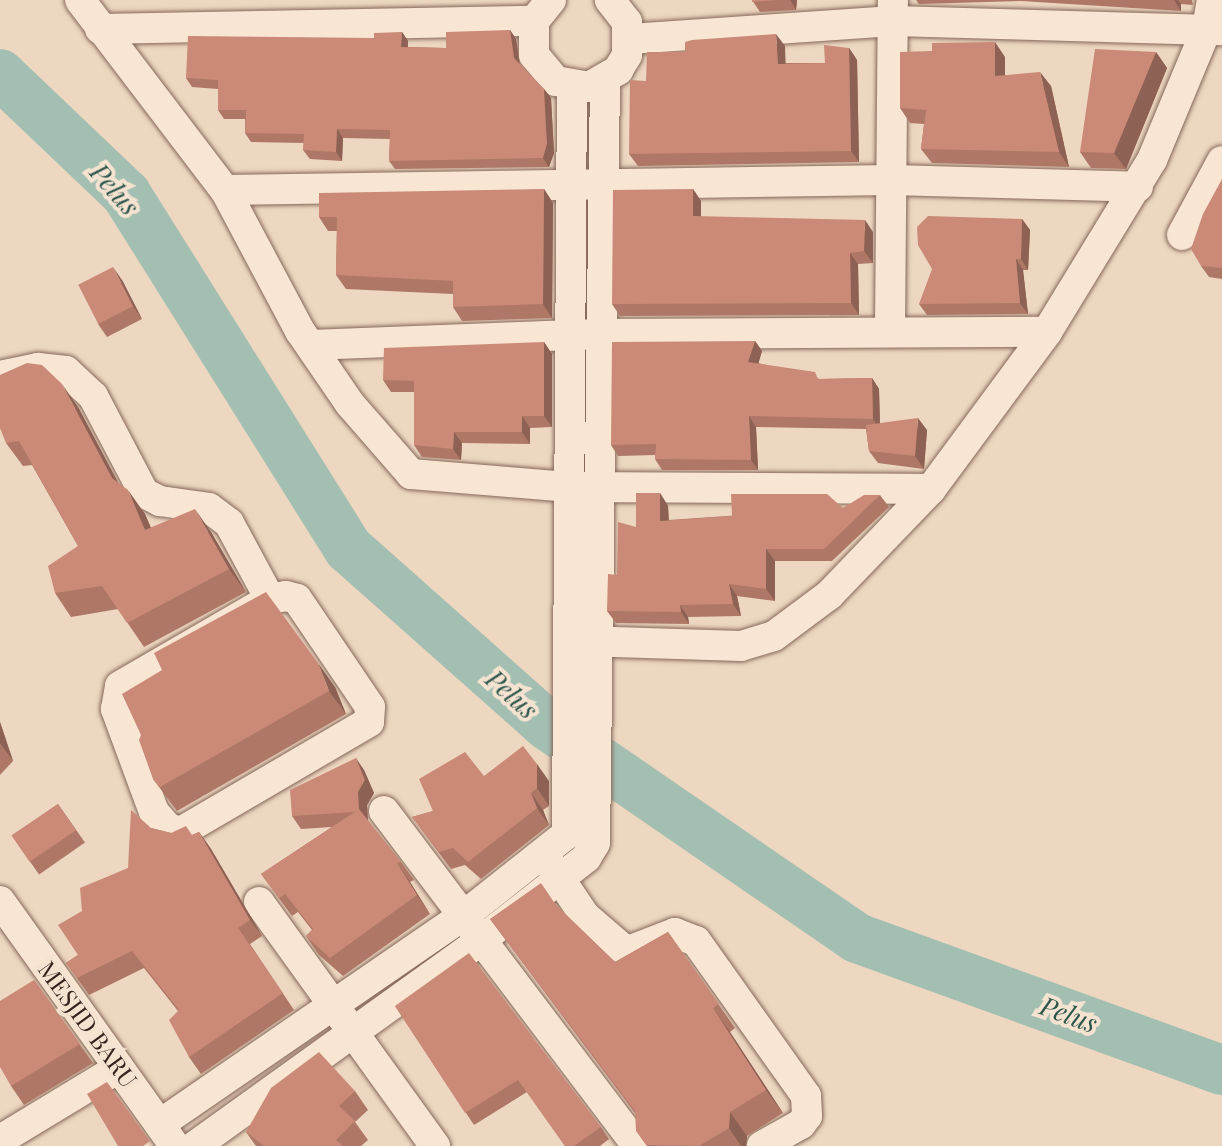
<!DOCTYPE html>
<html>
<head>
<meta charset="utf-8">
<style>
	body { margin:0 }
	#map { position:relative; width:1222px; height:1146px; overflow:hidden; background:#edd7c0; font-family:"Playfair Display",serif }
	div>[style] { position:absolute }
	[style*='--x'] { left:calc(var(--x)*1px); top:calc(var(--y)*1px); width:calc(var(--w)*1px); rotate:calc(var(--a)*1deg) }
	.river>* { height:50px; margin:-25px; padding:0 25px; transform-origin:25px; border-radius:25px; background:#a3bfb2 }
	.roads { filter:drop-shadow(0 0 2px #856859) drop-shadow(0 0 2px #856859) }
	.minor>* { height:30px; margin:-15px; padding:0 15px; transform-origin:15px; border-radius:15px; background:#f8e6d3 }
	.wall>* { inset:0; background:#ae7766; transform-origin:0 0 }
	.shaded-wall>* { inset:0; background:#8d6153 }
	.building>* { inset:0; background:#ca8a77; transform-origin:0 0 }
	span { translate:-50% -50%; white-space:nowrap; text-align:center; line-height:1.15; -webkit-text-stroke:8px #f4e3d0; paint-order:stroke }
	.street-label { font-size:24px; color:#35241d }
	.water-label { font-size:26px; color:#2c554b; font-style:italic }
</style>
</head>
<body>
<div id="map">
	<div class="river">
		<i style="--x:0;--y:74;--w:174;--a:43.6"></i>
		<i style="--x:126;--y:194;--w:419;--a:57.9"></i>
		<i style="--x:349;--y:549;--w:265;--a:41.6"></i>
		<i style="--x:547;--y:725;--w:376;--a:34.5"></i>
		<i style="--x:857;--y:938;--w:388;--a:19.9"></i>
	</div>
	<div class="roads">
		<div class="minor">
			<i style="--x:80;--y:0;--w:239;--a:52.7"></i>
			<i style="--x:225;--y:190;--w:160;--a:62"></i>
			<i style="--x:300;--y:331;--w:88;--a:55.6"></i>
			<i style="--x:350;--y:404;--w:93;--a:48.9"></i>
			<i style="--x:411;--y:474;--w:160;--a:4.7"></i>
			<i style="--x:570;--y:487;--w:361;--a:0.3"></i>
			<i style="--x:551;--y:0;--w:27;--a:129"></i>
			<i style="--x:534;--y:21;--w:34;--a:90"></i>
			<i style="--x:534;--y:55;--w:34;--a:50"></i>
			<i style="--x:556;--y:81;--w:34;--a:10"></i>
			<i style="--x:589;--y:87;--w:34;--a:-30"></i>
			<i style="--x:618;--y:70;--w:17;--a:-59"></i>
			<i style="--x:627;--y:55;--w:33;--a:-90"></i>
			<i style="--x:627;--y:22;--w:28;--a:-128"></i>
			<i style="--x:100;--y:29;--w:434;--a:-1.1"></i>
			<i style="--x:630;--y:39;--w:264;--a:-3.9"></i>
			<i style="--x:893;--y:21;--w:329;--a:1.6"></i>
			<i style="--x:225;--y:190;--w:667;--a:-0.86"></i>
			<i style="--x:892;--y:180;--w:246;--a:1.6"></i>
			<i style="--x:1182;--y:235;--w:84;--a:-61.6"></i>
			<i style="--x:890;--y:330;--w:330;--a:-89.5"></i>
			<i style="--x:310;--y:345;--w:289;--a:-2.2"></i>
			<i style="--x:599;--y:334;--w:448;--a:-0.3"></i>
			<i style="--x:0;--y:376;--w:39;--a:-12"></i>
			<i style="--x:38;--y:368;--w:28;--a:6"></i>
			<i style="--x:66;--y:371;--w:37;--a:43"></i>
			<i style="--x:93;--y:396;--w:110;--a:62.3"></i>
			<i style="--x:144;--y:493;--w:18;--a:27"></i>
			<i style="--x:160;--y:501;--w:49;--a:8.1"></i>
			<i style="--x:209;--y:508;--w:25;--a:37"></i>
			<i style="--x:229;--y:523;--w:86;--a:61.7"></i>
			<i style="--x:286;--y:596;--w:11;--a:15"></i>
			<i style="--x:297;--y:599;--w:130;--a:55.9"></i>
			<i style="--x:370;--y:707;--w:15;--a:94"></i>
			<i style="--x:369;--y:722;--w:218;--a:149.7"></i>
			<i style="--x:181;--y:832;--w:14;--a:-163"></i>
			<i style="--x:168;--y:828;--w:21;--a:-131"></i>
			<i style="--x:154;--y:812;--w:110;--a:-110.3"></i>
			<i style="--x:116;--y:709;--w:23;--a:-80"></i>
			<i style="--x:120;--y:686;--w:173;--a:-30.1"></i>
			<i style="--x:270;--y:599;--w:16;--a:-11"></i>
			<i style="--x:582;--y:641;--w:159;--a:1.8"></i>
			<i style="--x:741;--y:646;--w:34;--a:-17"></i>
			<i style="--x:774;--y:636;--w:69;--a:-36.7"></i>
			<i style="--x:829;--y:595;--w:147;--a:-46.1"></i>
			<i style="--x:931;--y:489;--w:195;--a:-53.5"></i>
			<i style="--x:1047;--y:332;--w:202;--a:-58.6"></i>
			<i style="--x:1152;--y:160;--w:143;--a:-67.4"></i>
			<i style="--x:1207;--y:28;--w:28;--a:-80"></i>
			<i style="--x:384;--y:811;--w:420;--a:52.9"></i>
			<i style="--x:550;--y:864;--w:63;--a:56.1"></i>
			<i style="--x:585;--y:916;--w:49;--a:40.9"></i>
			<i style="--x:622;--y:948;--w:9;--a:13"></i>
			<i style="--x:631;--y:950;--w:47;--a:-21.1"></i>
			<i style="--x:675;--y:933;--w:22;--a:21"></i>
			<i style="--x:696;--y:941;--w:190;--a:54.6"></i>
			<i style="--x:806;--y:1096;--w:20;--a:87"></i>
			<i style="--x:807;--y:1116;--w:10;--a:127"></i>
			<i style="--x:801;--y:1124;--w:45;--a:150.6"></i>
			<i style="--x:0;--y:901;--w:301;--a:54.5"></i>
			<i style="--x:259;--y:902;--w:301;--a:54.2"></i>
			<i style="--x:160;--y:1124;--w:371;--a:-34.5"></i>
			<i style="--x:466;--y:914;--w:129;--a:-38.4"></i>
			<i style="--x:567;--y:834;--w:748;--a:-89.62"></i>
			<i style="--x:0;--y:1140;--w:139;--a:-31.2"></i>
			<i style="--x:195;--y:1146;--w:356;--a:-35.7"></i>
			<i style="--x:484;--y:938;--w:130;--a:-38.1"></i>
			<i style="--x:586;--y:858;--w:17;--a:-59"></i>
			<i style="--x:595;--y:843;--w:762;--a:-89.25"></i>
		</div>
	</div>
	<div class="wall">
		<i style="clip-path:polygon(752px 0,797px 0,796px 10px,760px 12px)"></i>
		<i style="clip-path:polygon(916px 0,1192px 0,1193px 5px,1181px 4px,1181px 11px,1021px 1px,919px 4px)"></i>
		<i style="clip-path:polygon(510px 30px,516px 39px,520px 64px,544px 89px,551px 98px,554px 153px,549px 167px,395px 169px,389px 161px,390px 139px,343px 138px,342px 161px,310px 159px,303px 150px,304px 143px,251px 142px,245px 133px,245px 119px,224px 119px,218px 110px,218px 89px,192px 87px,186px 78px,402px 32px,408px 41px,408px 47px,446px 48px)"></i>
		<i style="clip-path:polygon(785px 46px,785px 63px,825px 63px,849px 48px,857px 60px,859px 162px,638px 166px,629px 154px,646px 81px,685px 52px)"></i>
		<i style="clip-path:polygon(1156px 52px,1167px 68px,1126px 169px,1091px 168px,1080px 152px)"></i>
		<i style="clip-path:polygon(1005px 57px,1005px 75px,1051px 86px,1069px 167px,932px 163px,921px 149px,924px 124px,910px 123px,900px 108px)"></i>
		<i style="clip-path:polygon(1222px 179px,1222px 279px,1209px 277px,1201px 266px)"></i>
		<i style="clip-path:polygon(544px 189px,553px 203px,552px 318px,462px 321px,453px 307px,453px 294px,346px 289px,336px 275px,337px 231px,328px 231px,319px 217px)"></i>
		<i style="clip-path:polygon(693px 189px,701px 201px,701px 217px,873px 232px,873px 263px,858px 264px,859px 315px,620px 316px,612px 304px)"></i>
		<i style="clip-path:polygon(1022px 219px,1030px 230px,1028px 270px,1023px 270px,1028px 314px,927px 315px,919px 304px)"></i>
		<i style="clip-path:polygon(122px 280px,142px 319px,107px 337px,98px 324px)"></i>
		<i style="clip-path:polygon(755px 341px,762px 351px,758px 363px,820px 379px,872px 378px,879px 389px,880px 423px,927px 430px,924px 469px,878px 463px,869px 451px,866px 429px,756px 427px,758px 470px,662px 470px,655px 459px,655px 455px,618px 456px,611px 445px)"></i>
		<i style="clip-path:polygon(544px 342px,552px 354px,552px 427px,530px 428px,530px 444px,462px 443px,461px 460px,422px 457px,414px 445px,414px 392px,391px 392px,383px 380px)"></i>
		<i style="clip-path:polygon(78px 407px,118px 483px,145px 514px,151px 528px,211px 532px,246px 592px,144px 647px,118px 609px,71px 617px,55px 593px,78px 546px,32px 465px,23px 466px,6px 443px)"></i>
		<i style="clip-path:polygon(660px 493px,668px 506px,669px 520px,843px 508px,880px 495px,889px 507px,832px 561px,775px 561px,775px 601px,737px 596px,741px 616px,688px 617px,689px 624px,616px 623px,607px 611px,617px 575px,636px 527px)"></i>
		<i style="clip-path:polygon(335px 687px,346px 714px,177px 811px,153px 779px)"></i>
		<i style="clip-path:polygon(0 722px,13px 761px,0 775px)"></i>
		<i style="clip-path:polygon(364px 770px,374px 793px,367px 805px,368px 821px,401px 862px,414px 880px,410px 882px,430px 914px,343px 976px,319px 955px,306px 936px,312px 930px,298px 912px,292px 916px,261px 874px,332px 827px,301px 829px,292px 816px)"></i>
		<i style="clip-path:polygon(549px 781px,549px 806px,543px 810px,549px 825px,481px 879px,465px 865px,451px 869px,412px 817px,433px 811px)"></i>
		<i style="left:58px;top:804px;width:47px;height:56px;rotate:55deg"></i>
		<i style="clip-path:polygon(151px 828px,171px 833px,192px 835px,199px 832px,211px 849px,262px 936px,250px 944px,294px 1010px,201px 1074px,189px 1057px,178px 1011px,144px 968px,89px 995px,66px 963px,78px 955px,82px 911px,128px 868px)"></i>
		<i style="clip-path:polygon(556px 905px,615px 962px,668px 932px,735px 1028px,730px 1032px,783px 1113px,747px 1136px,746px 1146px,647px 1146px,635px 1113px,490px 919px)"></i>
		<i style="clip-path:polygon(34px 980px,93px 1063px,24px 1105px,11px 1086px)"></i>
		<i style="clip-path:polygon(395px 1006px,601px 1127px,609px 1139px,600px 1146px,565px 1146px,527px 1092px,474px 1125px)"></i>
		<i style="clip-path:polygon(355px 1091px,368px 1110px,355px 1122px,368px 1140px,361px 1146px,256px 1146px,246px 1132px)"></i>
	</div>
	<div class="shaded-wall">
		<i style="clip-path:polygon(790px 0,797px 0,796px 10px)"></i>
		<i style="clip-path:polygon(1174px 0,1178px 0,1181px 4px,1181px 11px)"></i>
		<i style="clip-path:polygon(510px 30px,516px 39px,520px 67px,514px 58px)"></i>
		<i style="clip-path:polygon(402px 32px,408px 41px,407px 56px,401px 47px)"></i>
		<i style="clip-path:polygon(776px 34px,785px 46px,786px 76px,778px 64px)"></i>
		<i style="clip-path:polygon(995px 42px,1005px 57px,1005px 90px,995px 76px)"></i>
		<i style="clip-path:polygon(849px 48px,857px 60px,859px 162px,851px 151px)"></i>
		<i style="clip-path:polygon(1156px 52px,1167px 68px,1126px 169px,1114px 153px)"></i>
		<i style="clip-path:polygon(1040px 72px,1051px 86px,1069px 167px,1059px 152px)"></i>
		<i style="clip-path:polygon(544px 89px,551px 98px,554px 153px,549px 167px,543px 158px)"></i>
		<i style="clip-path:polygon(337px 129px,343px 138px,342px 161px,336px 152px)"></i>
		<i style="clip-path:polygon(544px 189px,553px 203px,552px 318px,543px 304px)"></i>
		<i style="clip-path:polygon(693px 189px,701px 201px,701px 228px,693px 216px)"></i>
		<i style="clip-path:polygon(1022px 219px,1030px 230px,1028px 270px,1021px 259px)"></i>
		<i style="clip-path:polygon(865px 220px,873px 232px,873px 263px,864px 251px)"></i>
		<i style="clip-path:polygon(850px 253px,858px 264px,859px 315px,851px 303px)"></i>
		<i style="clip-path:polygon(1016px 259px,1023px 270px,1028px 314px,1020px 303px)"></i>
		<i style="clip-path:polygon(113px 267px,122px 280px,142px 319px,133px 306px)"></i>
		<i style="clip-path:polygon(755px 341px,762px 351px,756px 372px,748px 362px)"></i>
		<i style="clip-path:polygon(544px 342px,552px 354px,552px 427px,544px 416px)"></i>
		<i style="clip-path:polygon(872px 378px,879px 389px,880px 429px,873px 419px)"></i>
		<i style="clip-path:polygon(62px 384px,78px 407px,128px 501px,112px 478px)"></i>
		<i style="clip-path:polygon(522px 416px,530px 428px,530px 444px,522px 432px)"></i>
		<i style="clip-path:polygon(749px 416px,756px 427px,758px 470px,751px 460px)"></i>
		<i style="clip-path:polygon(918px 418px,927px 430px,924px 469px,915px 456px)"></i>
		<i style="clip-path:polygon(454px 432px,462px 443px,461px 460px,453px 449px)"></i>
		<i style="clip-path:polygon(128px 490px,145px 514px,162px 554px,145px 530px)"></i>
		<i style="clip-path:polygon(660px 493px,668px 506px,669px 533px,660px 521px)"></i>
		<i style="clip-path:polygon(195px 509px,211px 532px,246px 592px,229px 569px)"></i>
		<i style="clip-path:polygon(766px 549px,775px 561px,775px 601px,766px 589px)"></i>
		<i style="clip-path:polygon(729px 584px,737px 596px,741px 616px,733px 604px)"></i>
		<i style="clip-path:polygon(680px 605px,688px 617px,689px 624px,681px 612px)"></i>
		<i style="clip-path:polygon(318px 663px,335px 687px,346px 714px,329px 691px)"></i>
		<i style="clip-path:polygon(0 722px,13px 761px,0 743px)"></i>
		<i style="clip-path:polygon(356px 758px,364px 770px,374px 793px,367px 805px,368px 824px,359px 812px)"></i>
		<i style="clip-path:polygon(537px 764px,549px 781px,549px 806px,537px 788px)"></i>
		<i style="clip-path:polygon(531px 793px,543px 810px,549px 825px,537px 808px)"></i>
		<i style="clip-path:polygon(199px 832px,211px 849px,262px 936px,250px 920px)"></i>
		<i style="clip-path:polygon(397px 863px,410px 882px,430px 914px,417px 895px)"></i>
		<i style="clip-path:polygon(713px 1008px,730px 1032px,783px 1113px,766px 1090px)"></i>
		<i style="clip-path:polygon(730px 1112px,747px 1136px,746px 1146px,741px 1146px,729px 1128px)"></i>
	</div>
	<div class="building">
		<i style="clip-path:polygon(752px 0,779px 0,752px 2px)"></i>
		<i style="clip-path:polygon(510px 30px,514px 58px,544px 89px,547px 144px,543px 158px,389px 161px,390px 130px,337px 129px,336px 152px,303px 150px,304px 134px,245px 133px,246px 110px,218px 110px,218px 80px,186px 78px,188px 36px,374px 38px,374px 33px,402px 32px,401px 47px,446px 48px,446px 32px)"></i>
		<i style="clip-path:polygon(776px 34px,778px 64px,825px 63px,824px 45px,849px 48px,851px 151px,629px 154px,630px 80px,646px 81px,647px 52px,685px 52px,685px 42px,692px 40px)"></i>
		<i style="clip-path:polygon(995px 42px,995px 76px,1040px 72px,1059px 152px,921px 149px,926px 110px,900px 108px,900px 52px,932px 51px,932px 43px)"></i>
		<i style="clip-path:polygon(1095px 49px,1156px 52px,1114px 153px,1080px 152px)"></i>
		<i style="clip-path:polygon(1222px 179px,1222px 268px,1201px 266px,1191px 249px,1203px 214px)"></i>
		<i style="clip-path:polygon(544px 189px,543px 304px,453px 307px,453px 281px,336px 275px,337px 217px,319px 217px,319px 193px)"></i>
		<i style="clip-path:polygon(693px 189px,693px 216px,865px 220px,864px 251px,850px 253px,851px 303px,612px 304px,613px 190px)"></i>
		<i style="clip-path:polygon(928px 216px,1022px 219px,1021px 259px,1016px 259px,1020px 303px,919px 304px,932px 269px,918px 245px,917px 227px)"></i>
		<i style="left:113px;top:267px;width:44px;height:39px;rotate:63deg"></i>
		<i style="clip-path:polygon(755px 341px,748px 362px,815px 372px,818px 379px,872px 378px,873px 419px,749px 416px,751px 460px,655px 459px,656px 444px,611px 445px,612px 342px)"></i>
		<i style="clip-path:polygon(544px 342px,544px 416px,522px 416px,522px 432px,454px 432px,453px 449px,414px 445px,414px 381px,383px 380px,384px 348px)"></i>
		<i style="clip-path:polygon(27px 363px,42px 365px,62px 384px,112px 478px,128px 490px,145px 530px,195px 509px,229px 569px,127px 623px,102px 586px,55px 593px,48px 566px,78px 546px,19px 441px,6px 443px,0 428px,0 375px)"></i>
		<i style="clip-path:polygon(918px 418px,915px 456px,869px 451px,866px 425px)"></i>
		<i style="clip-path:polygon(636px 493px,660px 493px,660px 521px,732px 516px,731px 494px,827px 494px,843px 508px,864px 495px,880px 495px,824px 549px,766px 549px,766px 589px,729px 584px,733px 604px,680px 605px,681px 612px,607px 611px,608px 574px,617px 575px,618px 522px,636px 527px)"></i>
		<i style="clip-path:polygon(266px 592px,318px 663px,329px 691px,160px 787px,153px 779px,139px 740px,141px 735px,122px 694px,162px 670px,154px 653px)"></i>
		<i style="clip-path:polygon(523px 746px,537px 764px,537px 788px,531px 793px,537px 808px,468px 862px,453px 848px,439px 852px,412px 817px,433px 811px,419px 779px,465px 752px,484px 776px)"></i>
		<i style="clip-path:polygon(356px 758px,365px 780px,358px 792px,359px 810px,354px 812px,292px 816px,290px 790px)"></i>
		<i style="left:58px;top:804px;width:32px;height:56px;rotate:56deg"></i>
		<i style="clip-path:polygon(359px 809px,401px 862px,397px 863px,417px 895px,330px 958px,306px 936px,313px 929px,285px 894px,279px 898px,261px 874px)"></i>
		<i style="clip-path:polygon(131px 810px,151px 828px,171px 833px,186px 826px,192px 835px,199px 832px,250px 920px,238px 928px,283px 993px,189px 1057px,169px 1020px,179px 1010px,132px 951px,77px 978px,66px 963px,78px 955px,58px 925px,82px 911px,80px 888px,128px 868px)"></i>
		<i style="clip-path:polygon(541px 883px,556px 905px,615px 962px,668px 932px,719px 1004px,713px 1008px,766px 1090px,730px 1112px,729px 1128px,699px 1146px,646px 1145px,636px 1131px,635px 1111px,490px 919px)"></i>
		<i style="clip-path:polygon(469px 953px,601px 1127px,574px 1146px,565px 1146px,518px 1080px,465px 1113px,395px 1006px)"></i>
		<i style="clip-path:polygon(34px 980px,80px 1044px,11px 1086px,0 1067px,0 1001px)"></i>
		<i style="clip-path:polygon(319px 1052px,355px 1091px,339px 1106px,355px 1121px,336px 1140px,343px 1146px,264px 1146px,246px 1132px,271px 1088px)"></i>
		<i style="clip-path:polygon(107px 1082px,150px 1141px,143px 1146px,118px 1146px,87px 1094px)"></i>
	</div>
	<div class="street-label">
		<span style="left:88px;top:1024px;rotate:54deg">MESJID BARU</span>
	</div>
	<div class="water-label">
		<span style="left:115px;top:189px;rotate:49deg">Pelus</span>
		<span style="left:512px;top:694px;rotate:42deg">Pelus</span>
		<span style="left:1069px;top:1014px;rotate:20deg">Pelus</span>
	</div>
</div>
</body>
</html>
